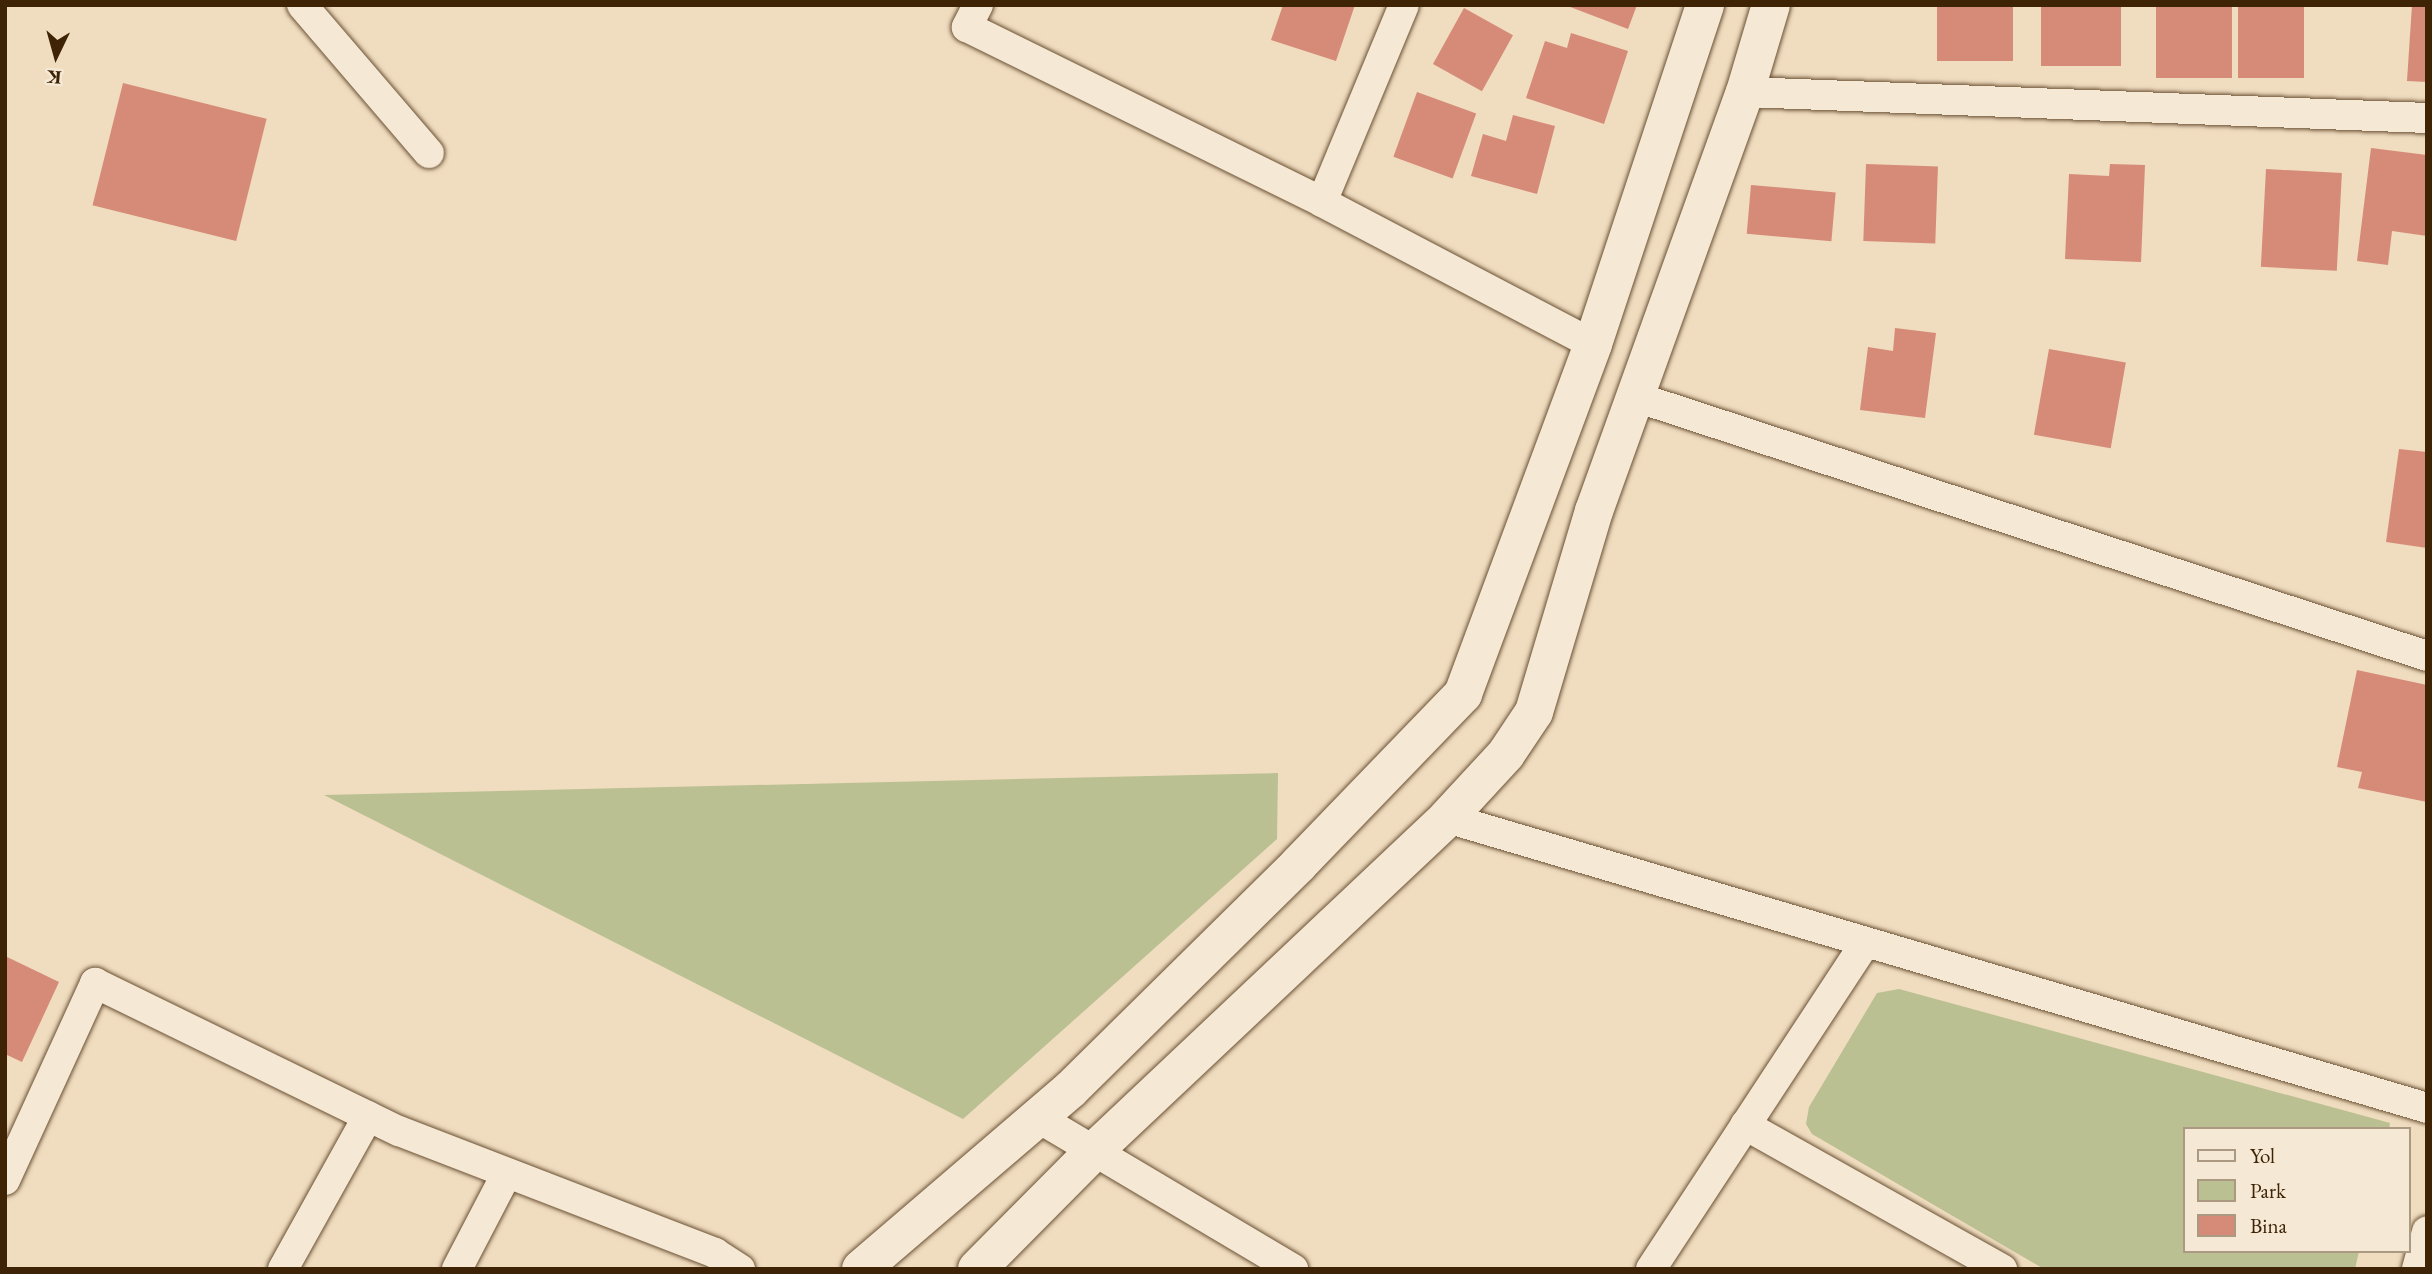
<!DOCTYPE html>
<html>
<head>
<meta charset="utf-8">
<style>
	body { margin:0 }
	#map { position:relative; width:2432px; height:1274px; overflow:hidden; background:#f0dcbf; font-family:"EB Garamond",serif }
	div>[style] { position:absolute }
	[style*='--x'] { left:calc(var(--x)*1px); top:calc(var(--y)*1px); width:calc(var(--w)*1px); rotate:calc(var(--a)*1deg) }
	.green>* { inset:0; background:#bac091 }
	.building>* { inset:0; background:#d58b77; transform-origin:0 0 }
	.roads { filter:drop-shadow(0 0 2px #6a5134) drop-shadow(0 0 2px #6a5134) }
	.street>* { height:30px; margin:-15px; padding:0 15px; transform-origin:15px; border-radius:15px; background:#f5e8d5 }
	.secondary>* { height:38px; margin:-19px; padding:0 19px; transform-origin:19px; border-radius:19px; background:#f5e8d5 }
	span { translate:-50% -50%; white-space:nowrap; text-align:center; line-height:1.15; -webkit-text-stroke:6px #f5e8d5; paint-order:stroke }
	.frame { position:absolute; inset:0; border:7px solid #3e2305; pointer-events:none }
	.legend { position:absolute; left:2183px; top:1127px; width:228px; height:126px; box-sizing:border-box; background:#f5e8d5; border:2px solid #ac9982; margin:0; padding:9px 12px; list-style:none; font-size:21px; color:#3e2305 }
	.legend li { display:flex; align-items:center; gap:14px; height:35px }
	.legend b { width:35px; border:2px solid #ac9982 }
	.north { position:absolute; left:21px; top:21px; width:70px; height:70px; -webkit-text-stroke:5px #f5e8d5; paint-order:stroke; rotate:185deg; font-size:19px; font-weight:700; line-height:28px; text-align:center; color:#3e2305 }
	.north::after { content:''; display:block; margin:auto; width:24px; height:32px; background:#3e2305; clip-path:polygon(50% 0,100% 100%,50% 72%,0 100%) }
</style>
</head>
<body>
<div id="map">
	<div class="green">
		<i style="clip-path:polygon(1278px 773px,1277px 839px,963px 1119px,324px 795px)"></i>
		<i style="clip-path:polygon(1899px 989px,2390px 1123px,2389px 1129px,2185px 1129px,2185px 1251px,2359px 1251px,2355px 1269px,2044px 1269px,1812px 1134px,1806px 1124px,1809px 1107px,1877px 993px)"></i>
	</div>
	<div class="building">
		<i style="clip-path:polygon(1283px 5px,1355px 5px,1336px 61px,1271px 40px)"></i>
		<i style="clip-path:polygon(1565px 5px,1637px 5px,1628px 29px)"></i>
		<i style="left:1937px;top:5px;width:76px;height:56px"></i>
		<i style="left:2041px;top:5px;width:80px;height:61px"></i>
		<i style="left:2156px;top:5px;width:76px;height:73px"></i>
		<i style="left:2238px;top:5px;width:66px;height:73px"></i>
		<i style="clip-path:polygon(2412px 5px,2427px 5px,2427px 82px,2407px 81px)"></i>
		<i style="left:1464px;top:8px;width:56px;height:64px;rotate:29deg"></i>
		<i style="clip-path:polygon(1571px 33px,1628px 51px,1604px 124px,1526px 98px,1545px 41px,1567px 48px)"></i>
		<i style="left:123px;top:83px;width:148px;height:126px;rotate:14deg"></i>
		<i style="left:1417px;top:92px;width:63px;height:69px;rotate:20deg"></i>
		<i style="clip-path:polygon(1513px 115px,1555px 126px,1537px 194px,1471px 176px,1483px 134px,1506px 141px)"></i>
		<i style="clip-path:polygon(2371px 148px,2427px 155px,2427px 236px,2392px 231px,2388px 265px,2357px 261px)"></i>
		<i style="left:1866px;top:164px;width:72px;height:77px;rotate:2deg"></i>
		<i style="clip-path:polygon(2110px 164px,2145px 165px,2141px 262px,2065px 259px,2069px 174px,2109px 176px)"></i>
		<i style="left:2266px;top:169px;width:76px;height:98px;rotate:3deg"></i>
		<i style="left:1751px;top:185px;width:85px;height:49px;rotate:5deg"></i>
		<i style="clip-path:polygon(1895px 328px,1936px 333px,1925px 418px,1860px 410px,1868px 347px,1893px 351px)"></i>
		<i style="left:2049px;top:349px;width:78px;height:87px;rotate:10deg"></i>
		<i style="clip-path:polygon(2399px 449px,2427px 452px,2427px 548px,2386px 542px)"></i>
		<i style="clip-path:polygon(2357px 670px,2427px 685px,2427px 802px,2358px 788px,2362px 772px,2337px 767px)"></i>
		<i style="clip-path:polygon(5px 956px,59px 982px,22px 1062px,5px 1054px)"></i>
	</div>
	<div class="roads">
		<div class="street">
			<i style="--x:302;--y:5;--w:195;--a:49.4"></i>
			<i style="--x:978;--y:5;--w:25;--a:117"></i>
			<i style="--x:967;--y:27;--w:396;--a:26.2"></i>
			<i style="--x:1322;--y:202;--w:306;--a:27.7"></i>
			<i style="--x:1745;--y:92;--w:682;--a:2.18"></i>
			<i style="--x:1322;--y:202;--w:213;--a:-67.4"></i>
			<i style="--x:1636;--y:397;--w:832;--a:18.13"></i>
			<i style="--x:1447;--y:818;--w:1022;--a:16.48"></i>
			<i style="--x:1037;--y:1117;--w:298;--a:30.7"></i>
			<i style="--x:1745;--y:1125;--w:295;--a:29.3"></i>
			<i style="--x:5;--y:1180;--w:217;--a:-65.4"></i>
			<i style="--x:95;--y:983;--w:338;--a:26"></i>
			<i style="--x:399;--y:1131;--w:339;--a:21.1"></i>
			<i style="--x:715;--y:1253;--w:30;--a:33"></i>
			<i style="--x:283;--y:1269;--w:175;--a:-60.9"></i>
			<i style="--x:457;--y:1269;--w:108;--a:-62.5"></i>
			<i style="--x:1651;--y:1269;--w:391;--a:-56.7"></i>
			<i style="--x:2417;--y:1269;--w:39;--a:-75"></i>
		</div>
		<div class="secondary">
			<i style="--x:861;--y:1269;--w:277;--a:-40.6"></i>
			<i style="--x:1071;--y:1089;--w:319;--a:-44.6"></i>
			<i style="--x:1298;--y:865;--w:238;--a:-46"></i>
			<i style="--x:1463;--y:694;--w:373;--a:-69.6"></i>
			<i style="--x:1593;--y:344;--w:357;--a:-71.7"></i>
			<i style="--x:977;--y:1269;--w:166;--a:-45.2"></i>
			<i style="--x:1094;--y:1151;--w:485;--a:-43.3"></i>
			<i style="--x:1447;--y:818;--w:87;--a:-47.3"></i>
			<i style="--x:1506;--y:754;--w:50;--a:-56.3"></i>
			<i style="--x:1534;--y:712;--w:210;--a:-73.4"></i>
			<i style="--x:1594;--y:511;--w:445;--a:-70.2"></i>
			<i style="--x:1745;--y:92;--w:91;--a:-73.4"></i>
		</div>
	</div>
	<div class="frame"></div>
	<ul class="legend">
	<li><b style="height:9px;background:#f5e8d5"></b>Yol</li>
	<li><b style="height:19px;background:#bac091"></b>Park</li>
	<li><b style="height:19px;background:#d58b77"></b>Bina</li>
	</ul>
	<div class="north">K</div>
</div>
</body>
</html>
